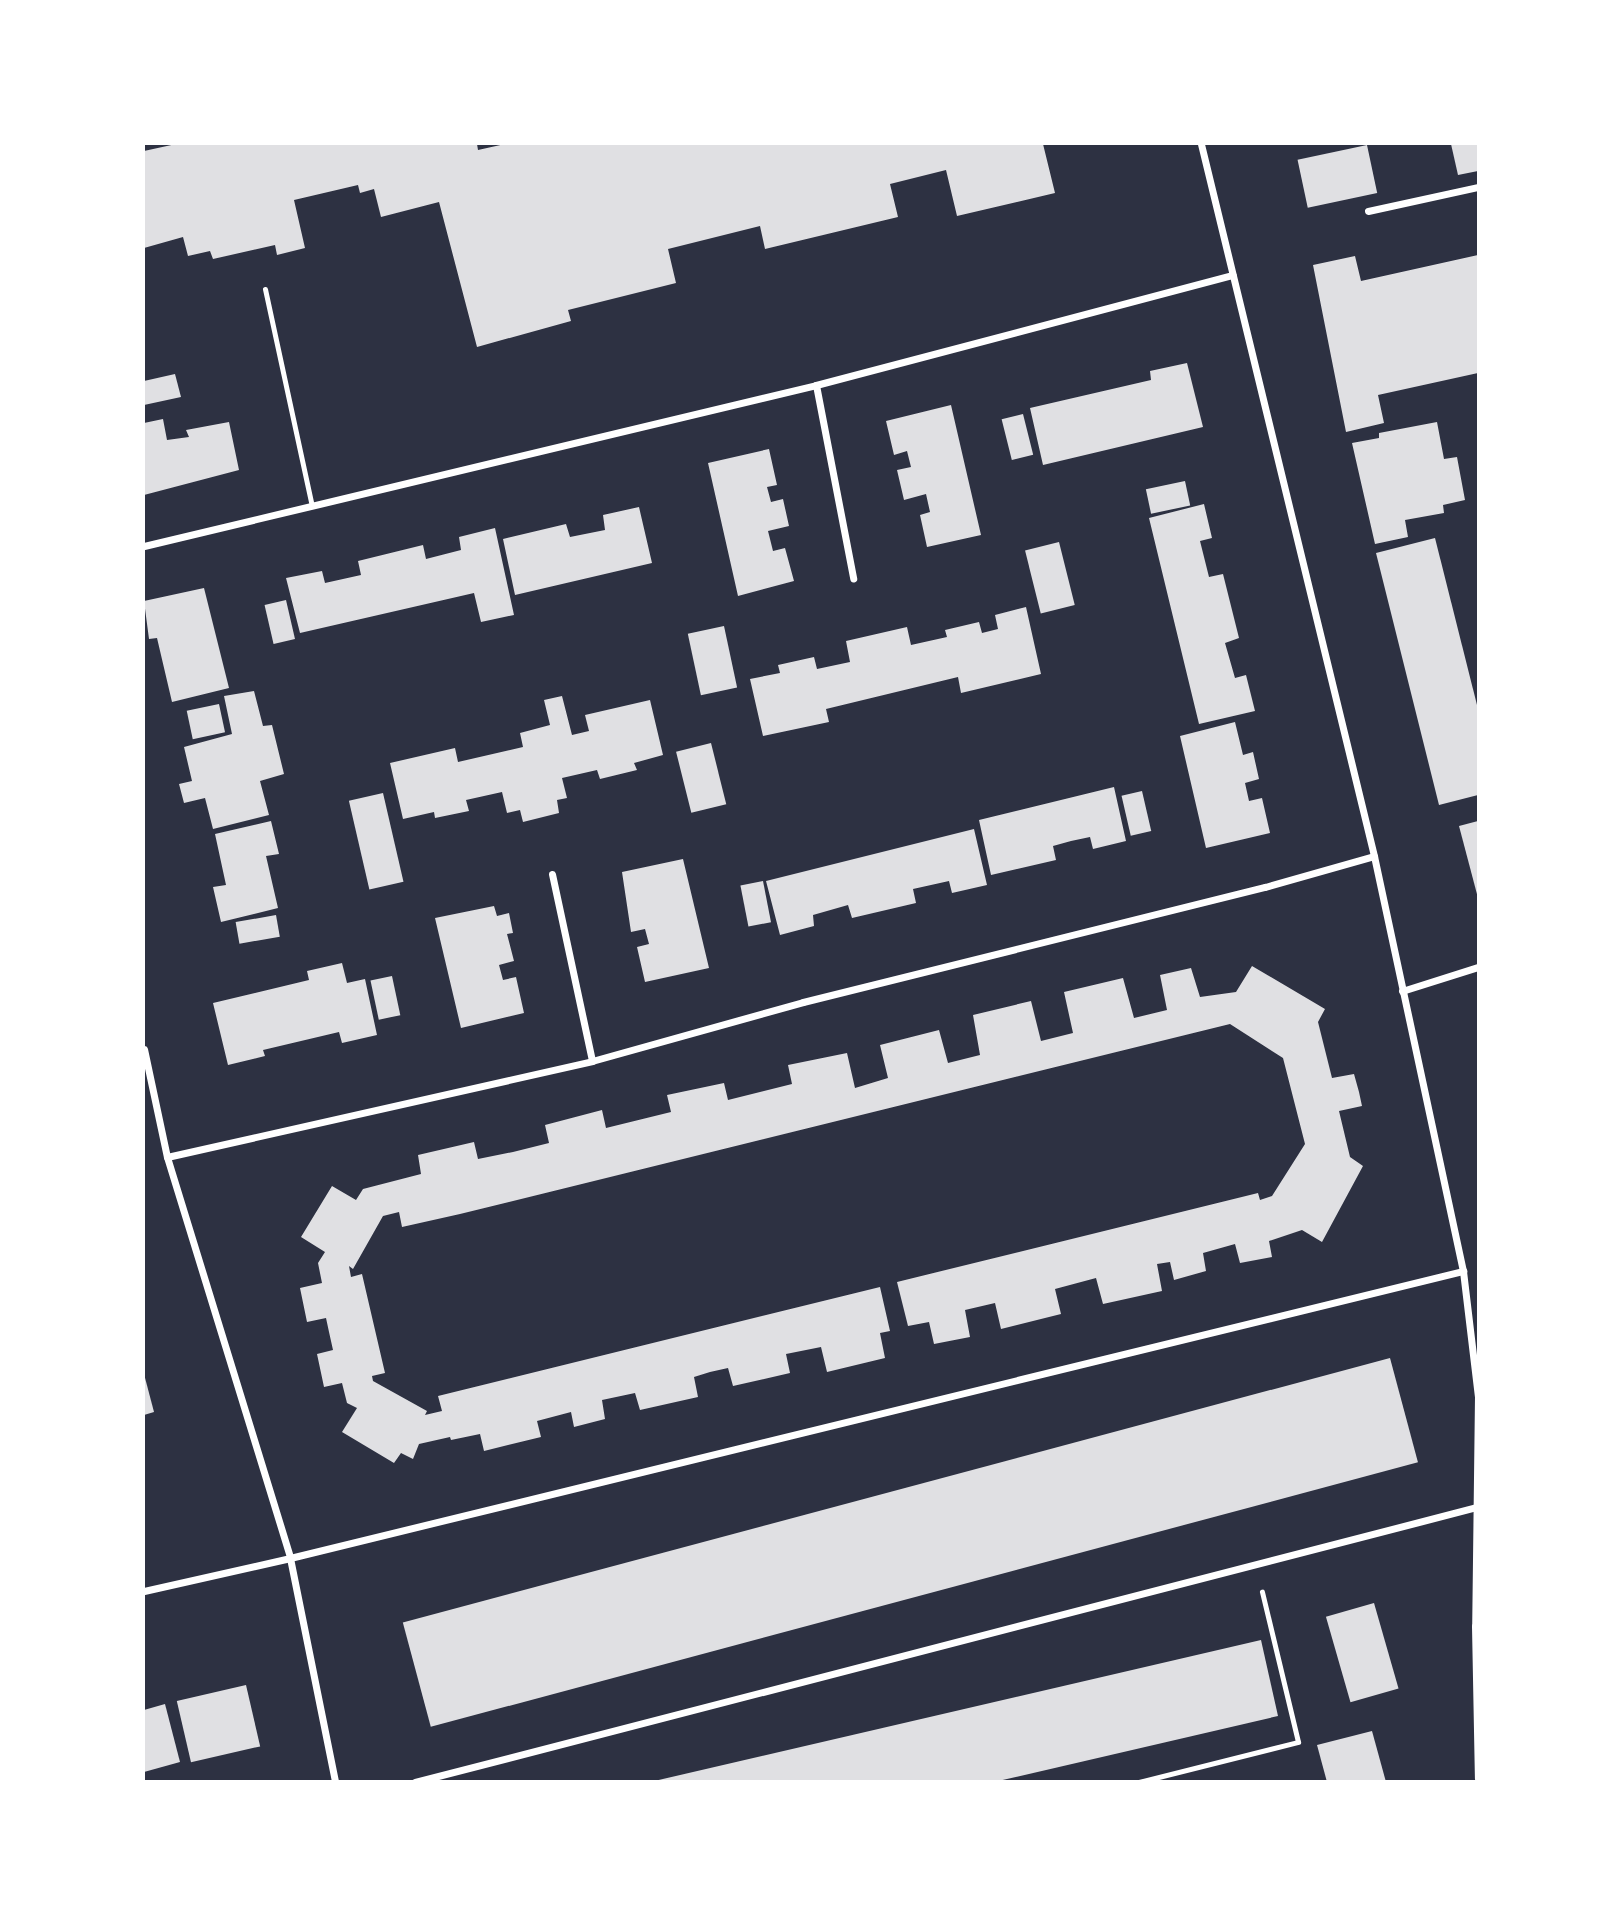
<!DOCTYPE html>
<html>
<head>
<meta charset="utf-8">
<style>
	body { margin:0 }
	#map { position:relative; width:1622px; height:1925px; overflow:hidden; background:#2d3142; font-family:Helvetica,sans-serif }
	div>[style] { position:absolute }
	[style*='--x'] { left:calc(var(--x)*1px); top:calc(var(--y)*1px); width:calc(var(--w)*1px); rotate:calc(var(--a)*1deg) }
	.building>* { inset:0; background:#e0e0e3; transform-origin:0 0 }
	.path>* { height:4.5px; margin:-2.25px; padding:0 2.25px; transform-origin:2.25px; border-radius:2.25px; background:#fff }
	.service>* { height:5px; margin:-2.5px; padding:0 2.5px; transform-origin:2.5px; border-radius:2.5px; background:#fff }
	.minor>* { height:7px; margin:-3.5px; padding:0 3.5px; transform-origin:3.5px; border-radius:3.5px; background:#fff }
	span { translate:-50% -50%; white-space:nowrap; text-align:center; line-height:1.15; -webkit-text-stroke:5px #fff; paint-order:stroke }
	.frame { position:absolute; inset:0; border:145px solid #fff; pointer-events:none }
</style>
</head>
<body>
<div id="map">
	<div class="building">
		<i style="clip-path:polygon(176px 144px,477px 144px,478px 150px,505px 144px,1043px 144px,1055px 193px,957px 216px,946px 170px,890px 184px,898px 217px,765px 249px,760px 226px,668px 249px,676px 283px,568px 310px,571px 321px,477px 347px,439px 202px,381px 217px,374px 189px,360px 193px,358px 185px,294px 200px,305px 248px,277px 255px,275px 245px,213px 259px,210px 251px,188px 256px,183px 237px,144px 248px,144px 151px)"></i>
		<i style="clip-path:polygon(1451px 144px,1478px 144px,1478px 171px,1458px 175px)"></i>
		<i style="left:1367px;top:145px;width:49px;height:71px;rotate:78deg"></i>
		<i style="clip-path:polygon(1478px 255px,1478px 373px,1378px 395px,1384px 423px,1346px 432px,1313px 265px,1355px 256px,1361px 281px)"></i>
		<i style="clip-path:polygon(1187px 363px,1203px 427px,1043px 465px,1030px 408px,1151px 380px,1150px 371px)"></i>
		<i style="clip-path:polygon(175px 374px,181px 397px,144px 405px,144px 381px)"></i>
		<i style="clip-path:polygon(951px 405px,981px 535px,927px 547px,920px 515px,930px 512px,926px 494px,904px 500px,897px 470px,911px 467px,907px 451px,894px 455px,886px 421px)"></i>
		<i style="left:1023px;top:414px;width:42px;height:22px;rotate:76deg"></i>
		<i style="clip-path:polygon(163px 419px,167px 440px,189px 437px,186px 430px,229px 422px,239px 470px,144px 495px,144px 423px)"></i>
		<i style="clip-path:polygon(1437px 422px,1444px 459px,1457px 457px,1465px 500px,1443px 505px,1444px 513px,1405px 520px,1408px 537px,1375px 544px,1352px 443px,1379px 438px,1379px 433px)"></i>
		<i style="clip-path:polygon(769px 449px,777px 485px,767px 487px,771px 502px,783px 499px,789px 526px,768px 531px,773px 551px,785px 548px,794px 581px,738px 596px,708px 463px)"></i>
		<i style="left:1185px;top:481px;width:25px;height:40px;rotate:78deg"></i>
		<i style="clip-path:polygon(1204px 504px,1212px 538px,1200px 541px,1209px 577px,1223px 574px,1239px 638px,1225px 643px,1235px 678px,1246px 675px,1255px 711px,1199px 724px,1149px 518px)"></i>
		<i style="clip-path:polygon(639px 507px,652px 563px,515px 595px,503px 539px,566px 524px,570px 537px,605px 530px,603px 515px)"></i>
		<i style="clip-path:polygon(495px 528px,514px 615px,481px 622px,474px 593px,300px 633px,286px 578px,322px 571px,325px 583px,361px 575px,358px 561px,423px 545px,426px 559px,461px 550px,459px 537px)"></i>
		<i style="clip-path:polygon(1435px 538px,1478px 709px,1478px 795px,1439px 805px,1376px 553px)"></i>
		<i style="left:1059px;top:542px;width:65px;height:35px;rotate:76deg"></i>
		<i style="clip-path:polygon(204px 588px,229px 688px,172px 702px,157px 638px,149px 639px,144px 601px)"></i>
		<i style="left:286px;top:600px;width:40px;height:22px;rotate:77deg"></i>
		<i style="clip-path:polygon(1026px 607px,1041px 674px,961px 693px,958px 677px,826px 709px,829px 722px,763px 736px,750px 679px,780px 673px,778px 665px,814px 657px,817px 669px,850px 662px,846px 641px,907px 627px,911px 645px,947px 637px,945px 630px,979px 622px,982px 633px,998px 629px,995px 615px)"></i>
		<i style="left:724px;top:626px;width:63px;height:37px;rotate:78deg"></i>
		<i style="clip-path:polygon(254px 691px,263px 726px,272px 725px,284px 774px,260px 781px,269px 815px,213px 829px,205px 798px,184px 803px,179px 784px,192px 781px,184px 747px,232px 734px,224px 696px)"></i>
		<i style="clip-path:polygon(562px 696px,572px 735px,589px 731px,585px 715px,650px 700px,663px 755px,634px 763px,637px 770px,600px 779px,597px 770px,562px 778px,567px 798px,557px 800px,559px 813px,523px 822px,520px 810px,507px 813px,502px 792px,466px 800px,469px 811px,435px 818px,434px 812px,403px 819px,390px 763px,455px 748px,458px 762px,523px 747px,520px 733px,550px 725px,544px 700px)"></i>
		<i style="left:219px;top:704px;width:29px;height:33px;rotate:78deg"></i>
		<i style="clip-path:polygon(1235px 722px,1243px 755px,1253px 752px,1259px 779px,1245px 783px,1249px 801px,1262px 798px,1270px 833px,1206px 848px,1180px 736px)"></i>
		<i style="left:711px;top:743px;width:63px;height:36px;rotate:76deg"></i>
		<i style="clip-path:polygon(1114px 787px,1126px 841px,1093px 849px,1090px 837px,1071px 841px,1053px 846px,1056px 860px,991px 875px,979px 820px)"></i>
		<i style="left:1142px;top:791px;width:41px;height:21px;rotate:77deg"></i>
		<i style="left:383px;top:793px;width:91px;height:35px;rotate:77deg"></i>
		<i style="clip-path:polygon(271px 821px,279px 854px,266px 856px,278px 908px,221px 922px,213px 887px,226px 885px,215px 834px)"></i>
		<i style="clip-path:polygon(1478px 821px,1478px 898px,1459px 826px)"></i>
		<i style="clip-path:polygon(974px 829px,987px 885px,952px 893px,949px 881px,913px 889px,916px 903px,852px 918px,848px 905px,813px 915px,814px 926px,780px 935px,766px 881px)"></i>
		<i style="clip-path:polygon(683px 859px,709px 968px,645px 982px,637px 947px,649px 944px,645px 929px,631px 932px,622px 872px)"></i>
		<i style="left:763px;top:881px;width:42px;height:23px;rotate:79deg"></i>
		<i style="clip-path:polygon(494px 906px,497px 916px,509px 913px,513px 933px,507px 934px,514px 961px,499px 965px,503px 980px,516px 977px,524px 1013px,461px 1028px,435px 918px)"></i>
		<i style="left:276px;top:915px;width:22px;height:41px;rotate:80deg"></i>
		<i style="clip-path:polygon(342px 963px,347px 983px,365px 979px,377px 1035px,342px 1043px,339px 1032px,263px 1050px,265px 1056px,228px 1065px,213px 1003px,309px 980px,307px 971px)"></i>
		<i style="clip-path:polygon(1252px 966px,1325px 1009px,1318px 1022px,1332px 1078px,1354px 1074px,1359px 1092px,1362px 1106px,1339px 1111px,1350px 1157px,1363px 1166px,1322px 1242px,1302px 1230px,1269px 1241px,1272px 1257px,1240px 1263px,1235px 1244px,1203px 1253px,1206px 1271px,1174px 1280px,1170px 1262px,1157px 1264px,1162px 1291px,1103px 1304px,1096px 1278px,1055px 1289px,1061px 1314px,1001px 1329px,995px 1303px,965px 1310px,970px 1337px,934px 1344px,929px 1322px,908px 1326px,897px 1282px,1258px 1193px,1260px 1200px,1272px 1196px,1305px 1144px,1283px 1058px,1230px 1024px,460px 1214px,402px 1227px,399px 1212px,383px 1216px,353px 1269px,349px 1266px,351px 1277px,362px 1274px,385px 1373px,372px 1376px,373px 1381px,427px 1411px,425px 1415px,442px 1411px,438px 1396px,880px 1287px,890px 1331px,880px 1333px,885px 1358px,827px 1372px,821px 1347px,786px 1354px,790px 1373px,733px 1386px,728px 1368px,710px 1372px,694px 1377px,698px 1397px,640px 1410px,635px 1393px,602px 1400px,605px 1419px,574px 1427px,571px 1412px,537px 1421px,541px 1437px,484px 1451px,480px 1434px,451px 1440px,450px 1437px,419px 1444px,413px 1459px,401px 1453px,394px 1463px,342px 1432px,357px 1408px,347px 1403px,342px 1383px,324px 1387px,317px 1354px,333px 1350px,329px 1332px,326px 1318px,307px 1322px,300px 1288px,322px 1283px,318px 1263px,325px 1252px,301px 1237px,332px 1186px,356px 1200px,363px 1189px,421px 1174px,418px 1155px,474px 1142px,478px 1159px,513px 1152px,549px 1143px,545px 1125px,602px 1110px,606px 1128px,671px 1112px,667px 1095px,724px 1083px,728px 1100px,792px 1084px,788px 1065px,847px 1053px,855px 1088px,888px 1078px,880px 1045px,939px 1030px,948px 1063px,980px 1055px,973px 1015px,1031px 1001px,1041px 1041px,1073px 1033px,1064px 992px,1123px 978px,1134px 1018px,1167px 1010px,1160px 975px,1191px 968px,1200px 997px,1236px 992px)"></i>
		<i style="left:392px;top:976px;width:40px;height:22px;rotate:78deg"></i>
		<i style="left:1390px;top:1358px;width:108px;height:1022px;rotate:75deg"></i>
		<i style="clip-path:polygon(144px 1374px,154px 1412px,144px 1415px)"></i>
		<i style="left:1374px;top:1603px;width:89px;height:50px;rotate:74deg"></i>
		<i style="clip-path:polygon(1261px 1640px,1278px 1716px,994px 1782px,650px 1782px)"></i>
		<i style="left:246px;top:1685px;width:63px;height:71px;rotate:77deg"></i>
		<i style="clip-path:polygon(165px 1704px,180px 1762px,144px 1772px,144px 1710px)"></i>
		<i style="clip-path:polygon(1372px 1731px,1386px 1782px,1327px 1782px,1317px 1745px)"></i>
	</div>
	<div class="path">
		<i style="--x:1139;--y:1782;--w:164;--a:-14.1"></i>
		<i style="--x:1298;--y:1742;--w:154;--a:-103.5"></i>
	</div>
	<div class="service">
		<i style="--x:265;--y:289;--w:222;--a:77.8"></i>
	</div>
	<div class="minor">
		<i style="--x:1201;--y:144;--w:733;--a:76.34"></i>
		<i style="--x:1374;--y:856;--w:424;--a:77.9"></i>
		<i style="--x:1463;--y:1271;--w:126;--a:83.2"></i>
		<i style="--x:1478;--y:1396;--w:230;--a:90.7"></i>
		<i style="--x:1475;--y:1626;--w:152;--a:88.9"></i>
		<i style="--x:1368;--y:211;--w:113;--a:-12.3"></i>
		<i style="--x:816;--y:385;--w:197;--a:79.1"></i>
		<i style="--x:144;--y:546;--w:691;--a:-13.47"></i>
		<i style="--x:816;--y:385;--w:431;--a:-14.8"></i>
		<i style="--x:552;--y:874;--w:191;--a:77.9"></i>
		<i style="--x:1402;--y:991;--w:80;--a:-17.5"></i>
		<i style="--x:144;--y:1049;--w:110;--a:78"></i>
		<i style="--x:167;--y:1157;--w:419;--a:72.9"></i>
		<i style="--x:290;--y:1558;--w:228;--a:78.6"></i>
		<i style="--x:167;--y:1157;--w:436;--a:-12.7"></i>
		<i style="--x:592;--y:1061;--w:219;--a:-15.6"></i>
		<i style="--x:803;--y:1002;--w:476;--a:-14"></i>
		<i style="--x:1265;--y:887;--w:113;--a:-15.9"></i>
		<i style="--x:144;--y:1591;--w:150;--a:-12.7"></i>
		<i style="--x:290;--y:1558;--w:1208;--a:-13.75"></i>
		<i style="--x:415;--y:1782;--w:1097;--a:-14.52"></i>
	</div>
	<div class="frame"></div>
</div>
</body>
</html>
